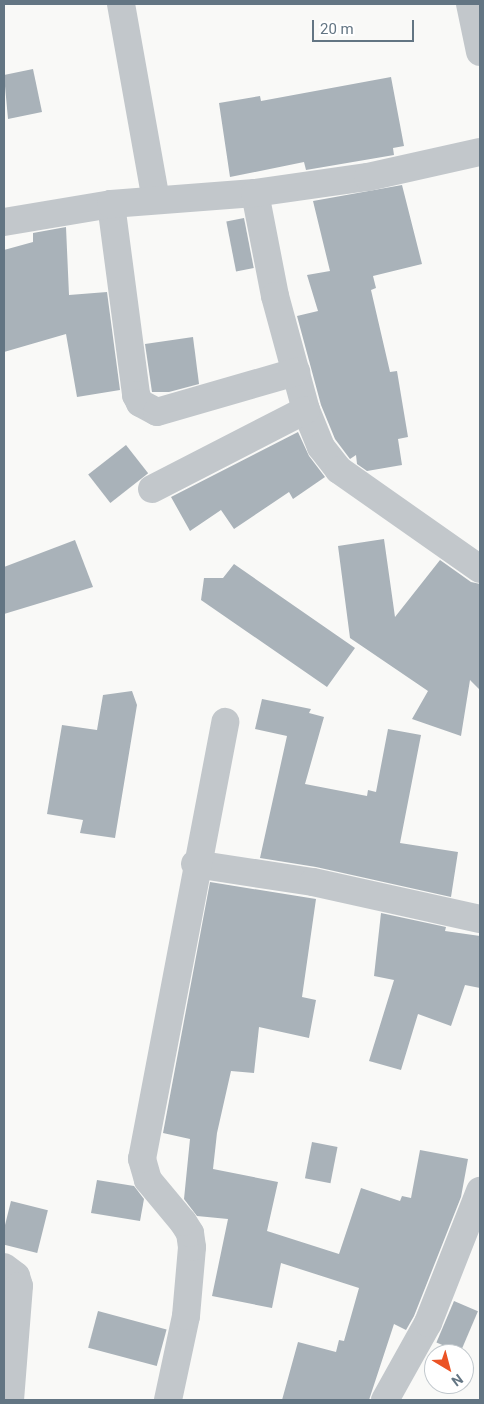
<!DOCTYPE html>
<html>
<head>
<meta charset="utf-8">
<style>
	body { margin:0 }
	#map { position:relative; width:484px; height:1404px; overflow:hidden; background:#f9f9f7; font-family:Roboto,sans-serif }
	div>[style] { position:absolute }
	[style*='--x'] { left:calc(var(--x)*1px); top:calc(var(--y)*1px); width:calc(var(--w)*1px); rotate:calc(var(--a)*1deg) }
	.building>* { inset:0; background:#a9b2b9; transform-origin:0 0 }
	.minor>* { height:28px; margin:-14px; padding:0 14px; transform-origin:14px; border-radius:14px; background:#c2c7cb }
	span { translate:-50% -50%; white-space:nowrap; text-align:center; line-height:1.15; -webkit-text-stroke:5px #fff; paint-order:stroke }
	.frame { position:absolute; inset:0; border:5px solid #637583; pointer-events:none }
	.north { position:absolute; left:424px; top:1344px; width:50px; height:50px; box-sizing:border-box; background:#fff; border:1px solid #c1c8cd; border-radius:50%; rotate:143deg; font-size:14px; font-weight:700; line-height:20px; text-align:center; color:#637583 }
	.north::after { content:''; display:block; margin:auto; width:18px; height:22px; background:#eb5325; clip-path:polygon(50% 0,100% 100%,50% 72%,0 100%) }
	.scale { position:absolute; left:312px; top:20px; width:102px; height:22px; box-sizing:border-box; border:2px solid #637583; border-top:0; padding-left:6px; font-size:15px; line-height:18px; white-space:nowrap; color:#637583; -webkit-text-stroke:4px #fff; paint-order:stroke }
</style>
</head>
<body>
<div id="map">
	<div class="building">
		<i style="clip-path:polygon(33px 69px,42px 112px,8px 119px,4px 75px)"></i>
		<i style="clip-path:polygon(391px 77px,404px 146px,393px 148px,394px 155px,306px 170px,304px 162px,230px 177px,219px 103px,260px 96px,261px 101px)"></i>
		<i style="clip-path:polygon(402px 185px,422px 264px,373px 276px,376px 288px,371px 290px,390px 372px,397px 371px,408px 437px,398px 439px,402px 465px,367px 471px,357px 464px,356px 455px,350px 459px,335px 439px,321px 405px,297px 316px,318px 311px,307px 275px,330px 271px,313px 201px)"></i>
		<i style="left:244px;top:218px;width:51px;height:18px;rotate:79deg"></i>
		<i style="clip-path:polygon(66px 227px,69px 295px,107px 292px,120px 390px,77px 397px,66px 334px,4px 352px,4px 250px,33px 242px,33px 233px)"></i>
		<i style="clip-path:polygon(193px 337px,199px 384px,169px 392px,152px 392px,145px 344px)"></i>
		<i style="clip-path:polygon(298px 432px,309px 456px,325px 477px,293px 499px,289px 492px,234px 529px,221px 510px,190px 531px,171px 497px)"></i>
		<i style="left:126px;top:445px;width:36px;height:48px;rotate:52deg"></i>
		<i style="clip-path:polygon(384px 539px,395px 617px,440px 560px,471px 582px,480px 584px,480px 690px,470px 680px,461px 736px,412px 719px,428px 691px,350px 638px,338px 546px)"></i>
		<i style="clip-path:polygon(75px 540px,93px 587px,4px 614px,4px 567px)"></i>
		<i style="clip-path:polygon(234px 564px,355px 648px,327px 687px,201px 600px,204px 578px,223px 578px)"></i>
		<i style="clip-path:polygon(132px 691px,137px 705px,115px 838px,80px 833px,83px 820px,47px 814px,62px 725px,97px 730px,103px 695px)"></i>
		<i style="clip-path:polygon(262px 699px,311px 709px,309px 713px,324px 717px,305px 784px,367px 796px,368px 790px,376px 792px,388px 729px,421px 735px,400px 843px,458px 852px,451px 897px,316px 867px,260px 858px,287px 736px,255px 729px)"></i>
		<i style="clip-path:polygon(210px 882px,316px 899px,302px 997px,316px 1000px,309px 1038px,259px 1027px,254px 1073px,231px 1071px,217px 1133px,213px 1169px,278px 1182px,267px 1231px,339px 1254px,361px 1188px,400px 1201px,402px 1196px,411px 1198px,420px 1150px,468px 1159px,461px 1197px,414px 1316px,406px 1330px,394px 1324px,369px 1400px,282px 1400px,298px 1342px,336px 1352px,339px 1340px,344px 1341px,359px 1288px,281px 1263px,272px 1308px,212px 1296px,228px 1219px,197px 1216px,184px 1199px,190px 1139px,163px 1133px)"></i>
		<i style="clip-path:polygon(381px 913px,446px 927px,445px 931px,480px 936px,480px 988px,465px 985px,451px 1026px,418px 1014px,401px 1070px,369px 1061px,394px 980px,374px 976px)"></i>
		<i style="left:312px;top:1142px;width:26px;height:37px;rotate:11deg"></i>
		<i style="clip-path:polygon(97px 1180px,134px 1186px,144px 1199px,140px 1221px,91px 1213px)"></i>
		<i style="left:11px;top:1201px;width:38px;height:44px;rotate:14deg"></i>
		<i style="left:454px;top:1301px;width:26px;height:45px;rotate:23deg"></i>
		<i style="left:98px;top:1311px;width:71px;height:38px;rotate:15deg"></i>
	</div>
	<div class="minor">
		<i style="--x:121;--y:4;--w:199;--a:79.9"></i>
		<i style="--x:470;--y:4;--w:49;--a:78.2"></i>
		<i style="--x:255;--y:193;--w:105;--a:79"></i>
		<i style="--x:275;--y:296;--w:118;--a:74.8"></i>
		<i style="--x:306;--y:410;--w:40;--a:68"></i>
		<i style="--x:321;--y:447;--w:29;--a:52"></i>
		<i style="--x:339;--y:470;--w:172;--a:35.1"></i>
		<i style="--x:111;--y:204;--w:193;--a:82.5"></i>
		<i style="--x:136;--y:395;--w:9;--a:63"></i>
		<i style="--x:140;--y:403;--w:19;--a:28"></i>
		<i style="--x:157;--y:412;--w:145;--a:-16.1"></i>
		<i style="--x:4;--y:222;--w:109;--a:-9.5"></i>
		<i style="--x:111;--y:204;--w:144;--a:-4.4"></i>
		<i style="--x:255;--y:193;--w:114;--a:-8.1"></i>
		<i style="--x:368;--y:177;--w:115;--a:-12.6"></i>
		<i style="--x:152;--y:489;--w:173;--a:-27.2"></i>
		<i style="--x:195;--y:864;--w:119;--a:8.7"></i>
		<i style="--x:313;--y:882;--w:171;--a:12.5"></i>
		<i style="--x:4;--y:1267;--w:15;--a:37"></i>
		<i style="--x:16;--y:1276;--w:10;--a:73"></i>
		<i style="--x:19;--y:1286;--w:114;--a:94.5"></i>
		<i style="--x:168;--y:1400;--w:86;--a:-77.9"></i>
		<i style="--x:186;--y:1316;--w:69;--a:-85"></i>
		<i style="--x:192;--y:1247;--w:14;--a:-98"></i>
		<i style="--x:190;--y:1233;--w:13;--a:-122"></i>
		<i style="--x:183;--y:1222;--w:55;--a:-129.8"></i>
		<i style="--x:148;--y:1180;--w:22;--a:-106"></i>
		<i style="--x:142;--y:1159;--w:445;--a:-79.2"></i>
		<i style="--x:385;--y:1400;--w:88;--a:-60.8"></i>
		<i style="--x:428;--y:1323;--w:142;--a:-68.5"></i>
	</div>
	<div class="frame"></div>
	<div class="north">N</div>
	<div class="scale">20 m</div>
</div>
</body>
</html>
